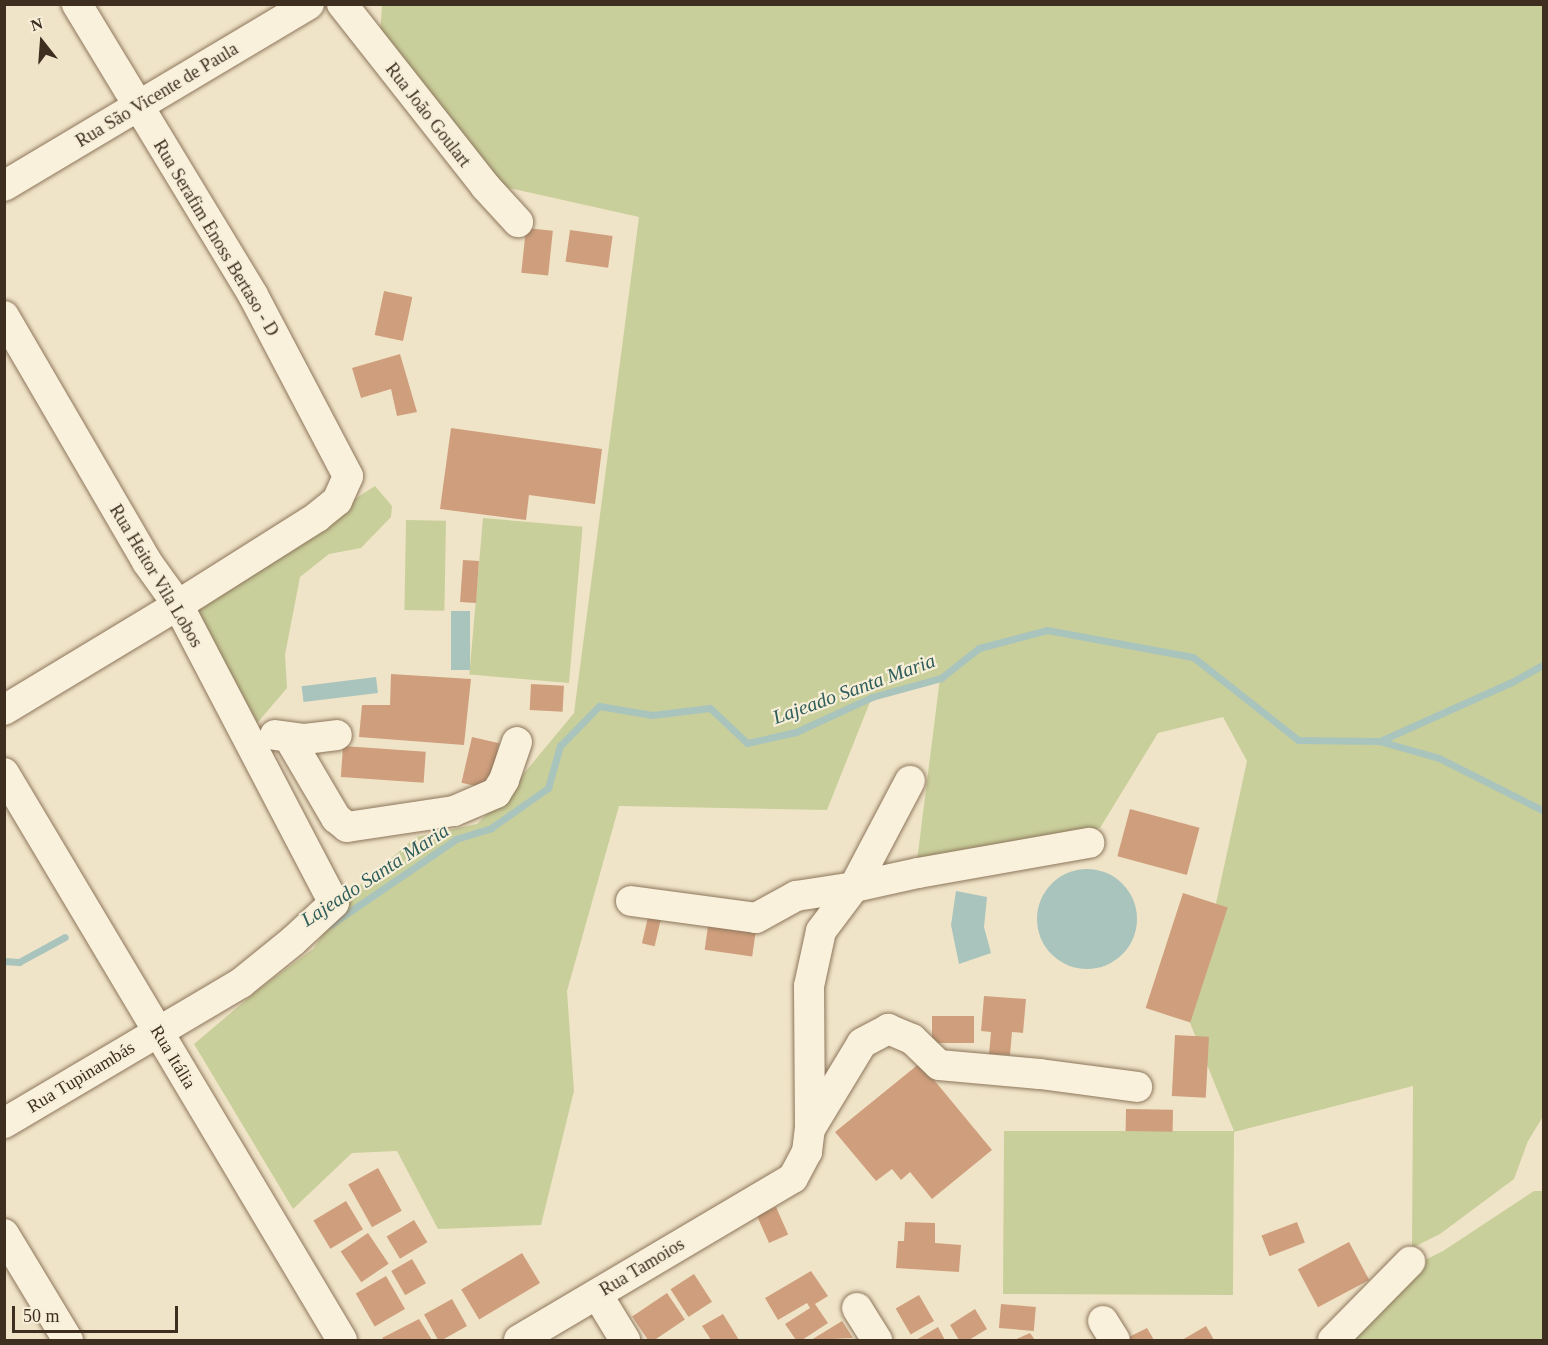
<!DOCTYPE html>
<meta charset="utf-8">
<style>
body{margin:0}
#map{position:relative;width:1548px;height:1345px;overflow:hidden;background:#f0e4c8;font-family:"Times New Roman",serif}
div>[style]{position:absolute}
.green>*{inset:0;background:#c9cf9b;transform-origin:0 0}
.water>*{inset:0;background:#a9c4bc;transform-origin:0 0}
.round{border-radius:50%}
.stream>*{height:7px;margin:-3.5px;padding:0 3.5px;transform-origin:3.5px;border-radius:3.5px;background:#a9c4bc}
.building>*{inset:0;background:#cf9f7d;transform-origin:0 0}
.roads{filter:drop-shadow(0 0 2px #8d765c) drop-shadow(0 0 2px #8d765c)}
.minor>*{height:30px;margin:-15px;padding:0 15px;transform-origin:15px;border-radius:15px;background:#faf1dc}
span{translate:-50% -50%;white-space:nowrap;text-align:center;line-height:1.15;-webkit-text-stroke:4.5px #f7eed8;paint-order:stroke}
.street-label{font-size:18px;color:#3d2e20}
.water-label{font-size:20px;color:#2f5d5a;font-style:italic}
.frame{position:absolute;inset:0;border:6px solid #3d2e20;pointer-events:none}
.north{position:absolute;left:12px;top:12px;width:60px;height:60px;-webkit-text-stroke:4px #f7eed8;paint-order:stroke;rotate:343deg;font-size:16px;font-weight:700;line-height:24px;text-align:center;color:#3d2e20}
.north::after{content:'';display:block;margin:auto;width:21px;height:27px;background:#3d2e20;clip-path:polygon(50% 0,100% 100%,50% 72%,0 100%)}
.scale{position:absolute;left:12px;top:1306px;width:166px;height:27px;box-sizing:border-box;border:3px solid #3d2e20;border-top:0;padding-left:8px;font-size:18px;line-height:21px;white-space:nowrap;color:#3d2e20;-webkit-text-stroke:4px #f7eed8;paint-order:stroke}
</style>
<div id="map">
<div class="green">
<i style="clip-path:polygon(1271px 4px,1543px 5px,1544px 1115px,1528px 1141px,1514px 1179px,1440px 1234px,1412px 1248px,1413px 1086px,1234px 1132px,1233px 1295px,1003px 1294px,1004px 1131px,1234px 1131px,1190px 1023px,1247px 761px,1223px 717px,1158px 733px,1100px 828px,917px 861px,940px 678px,872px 697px,827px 810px,619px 806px,567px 991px,574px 1091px,541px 1225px,438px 1229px,397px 1151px,352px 1153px,293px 1209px,194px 1044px,259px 989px,313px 949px,353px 891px,416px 837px,477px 824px,506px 795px,574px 713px,639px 217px,505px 187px,380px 35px,382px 5px)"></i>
<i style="clip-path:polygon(375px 486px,392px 506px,391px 517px,361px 548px,329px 554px,300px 577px,285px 655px,287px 688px,252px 729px,187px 606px)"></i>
<i style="left:483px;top:518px;width:100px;height:157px;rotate:5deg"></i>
<i style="left:406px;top:520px;width:40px;height:90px;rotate:1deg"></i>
<i style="clip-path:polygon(1534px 1191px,1543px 1191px,1543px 1340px,1346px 1340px,1419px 1263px,1443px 1251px)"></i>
</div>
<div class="water">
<i style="left:451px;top:611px;width:19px;height:59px"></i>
<i style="left:376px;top:677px;width:16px;height:75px;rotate:83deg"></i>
<i class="round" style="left:1037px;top:869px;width:100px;height:100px"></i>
<i style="clip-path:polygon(956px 891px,987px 897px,984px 927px,991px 953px,959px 964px,951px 925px)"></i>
</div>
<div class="stream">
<i style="left:1380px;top:741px;width:145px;rotate:-24.1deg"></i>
<i style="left:1512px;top:682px;width:37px;rotate:-29deg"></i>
<i style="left:330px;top:925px;width:153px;rotate:-34.3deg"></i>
<i style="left:456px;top:839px;width:37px;rotate:-17deg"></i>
<i style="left:491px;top:828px;width:70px;rotate:-35.1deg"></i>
<i style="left:548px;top:788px;width:44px;rotate:-74.1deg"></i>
<i style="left:560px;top:746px;width:56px;rotate:-45.7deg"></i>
<i style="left:599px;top:706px;width:54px;rotate:9.6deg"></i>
<i style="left:652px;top:715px;width:58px;rotate:-6.9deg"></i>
<i style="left:710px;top:708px;width:51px;rotate:43.4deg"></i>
<i style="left:747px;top:743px;width:50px;rotate:-12.7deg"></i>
<i style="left:796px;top:732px;width:84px;rotate:-24.7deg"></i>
<i style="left:872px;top:697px;width:72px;rotate:-15.4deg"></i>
<i style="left:941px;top:678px;width:48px;rotate:-38.3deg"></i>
<i style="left:979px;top:648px;width:70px;rotate:-14.8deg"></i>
<i style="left:1047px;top:630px;width:148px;rotate:10.5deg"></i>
<i style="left:1193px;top:657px;width:134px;rotate:38.3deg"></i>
<i style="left:1298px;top:740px;width:81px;rotate:0.7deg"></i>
<i style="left:1379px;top:741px;width:62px;rotate:15.8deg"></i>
<i style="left:1439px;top:758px;width:118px;rotate:26.8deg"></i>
<i style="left:4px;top:961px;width:15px;rotate:4deg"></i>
<i style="left:19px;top:962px;width:52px;rotate:-28.5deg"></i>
</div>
<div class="building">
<i style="left:526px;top:228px;width:27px;height:45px;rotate:6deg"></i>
<i style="left:570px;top:230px;width:43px;height:32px;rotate:8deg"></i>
<i style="left:384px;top:291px;width:29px;height:45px;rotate:12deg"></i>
<i style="clip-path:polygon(400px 354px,417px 412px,397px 416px,391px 389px,361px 398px,352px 368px)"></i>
<i style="clip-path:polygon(451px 428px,602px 449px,595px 504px,529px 495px,526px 520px,440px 509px)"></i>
<i style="left:463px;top:560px;width:16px;height:42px;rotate:4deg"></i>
<i style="clip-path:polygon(391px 674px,471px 679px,464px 745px,359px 737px,362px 705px,390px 705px)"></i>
<i style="left:531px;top:684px;width:33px;height:26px;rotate:3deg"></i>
<i style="left:472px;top:737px;width:28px;height:47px;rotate:13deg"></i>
<i style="left:343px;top:746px;width:83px;height:31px;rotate:4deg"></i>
<i style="left:1130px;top:809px;width:72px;height:49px;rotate:15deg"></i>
<i style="left:1183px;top:893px;width:47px;height:121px;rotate:18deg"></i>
<i style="left:648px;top:917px;width:13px;height:27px;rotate:13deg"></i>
<i style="left:709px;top:919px;width:48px;height:31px;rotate:8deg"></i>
<i style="clip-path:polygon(984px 996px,1026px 999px,1023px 1033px,1012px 1032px,1010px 1055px,989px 1054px,991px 1032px,981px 1031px)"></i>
<i style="left:932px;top:1016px;width:42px;height:27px"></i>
<i style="left:1175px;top:1035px;width:34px;height:61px;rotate:3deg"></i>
<i style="clip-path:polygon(920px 1063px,992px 1150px,932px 1199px,910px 1172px,901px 1180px,892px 1169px,876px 1181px,835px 1132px)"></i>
<i style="left:1126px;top:1109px;width:47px;height:22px;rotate:1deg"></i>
<i style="left:378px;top:1168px;width:49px;height:34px;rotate:61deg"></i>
<i style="left:346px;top:1201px;width:33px;height:38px;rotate:59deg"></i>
<i style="left:776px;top:1207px;width:30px;height:21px;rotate:66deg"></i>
<i style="left:414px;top:1220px;width:26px;height:32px;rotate:59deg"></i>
<i style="clip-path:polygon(905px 1222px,935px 1223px,935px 1243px,961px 1245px,959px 1272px,896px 1268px,898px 1241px,904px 1241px)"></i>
<i style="left:1297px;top:1222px;width:22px;height:38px;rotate:69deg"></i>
<i style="left:368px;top:1233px;width:37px;height:33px;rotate:56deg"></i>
<i style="left:1349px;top:1242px;width:43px;height:58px;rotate:62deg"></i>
<i style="left:522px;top:1253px;width:35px;height:71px;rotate:59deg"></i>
<i style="left:412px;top:1259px;width:28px;height:24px;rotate:60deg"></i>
<i style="clip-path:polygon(811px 1271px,828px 1296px,815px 1304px,828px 1323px,802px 1340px,796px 1340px,785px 1324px,810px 1308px,807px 1303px,778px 1320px,765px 1298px)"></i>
<i style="left:694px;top:1274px;width:33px;height:28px;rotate:57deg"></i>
<i style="left:386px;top:1276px;width:38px;height:35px;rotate:60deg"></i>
<i style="left:667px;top:1293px;width:32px;height:42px;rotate:56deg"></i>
<i style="left:919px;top:1295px;width:30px;height:27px;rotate:60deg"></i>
<i style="left:452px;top:1299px;width:31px;height:32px;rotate:61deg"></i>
<i style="left:1001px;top:1304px;width:35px;height:24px;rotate:5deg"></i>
<i style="clip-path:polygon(975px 1309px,987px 1329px,969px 1340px,959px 1340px,950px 1325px)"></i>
<i style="clip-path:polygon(723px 1314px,739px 1340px,711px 1340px,702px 1326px)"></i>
<i style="clip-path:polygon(419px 1319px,432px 1340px,384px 1340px,382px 1338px)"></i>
<i style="clip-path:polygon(842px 1321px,853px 1338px,811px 1340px,816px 1337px)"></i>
<i style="clip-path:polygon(1206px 1326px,1214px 1340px,1182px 1340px)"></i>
<i style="clip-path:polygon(938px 1327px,945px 1340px,916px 1340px)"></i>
<i style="clip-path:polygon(1147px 1328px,1154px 1340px,1123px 1340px)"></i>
<i style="clip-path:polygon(1030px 1333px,1035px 1340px,1014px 1340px)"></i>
</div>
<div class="roads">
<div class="minor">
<i style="left:342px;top:4px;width:231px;rotate:51.8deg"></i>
<i style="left:485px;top:186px;width:49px;rotate:47.5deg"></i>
<i style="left:4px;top:186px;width:355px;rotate:-30.8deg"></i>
<i style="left:4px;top:316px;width:285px;rotate:59.8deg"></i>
<i style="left:147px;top:562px;width:53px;rotate:54.2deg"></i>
<i style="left:178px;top:605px;width:336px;rotate:62.4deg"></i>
<i style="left:334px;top:903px;width:56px;rotate:137.2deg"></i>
<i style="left:293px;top:941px;width:67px;rotate:141.1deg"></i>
<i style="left:241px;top:983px;width:275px;rotate:149.4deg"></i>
<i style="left:4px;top:710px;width:203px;rotate:-31.1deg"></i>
<i style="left:178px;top:605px;width:165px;rotate:-32.3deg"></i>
<i style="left:317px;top:517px;width:26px;rotate:-39deg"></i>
<i style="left:337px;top:501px;width:27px;rotate:-66deg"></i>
<i style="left:348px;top:476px;width:204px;rotate:-117.7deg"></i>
<i style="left:253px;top:295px;width:340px;rotate:-121.2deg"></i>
<i style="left:275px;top:735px;width:30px;rotate:8deg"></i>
<i style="left:305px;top:739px;width:32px;rotate:-7deg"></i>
<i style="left:289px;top:738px;width:93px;rotate:59.6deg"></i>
<i style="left:336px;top:818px;width:14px;rotate:39deg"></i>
<i style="left:347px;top:827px;width:108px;rotate:-8.5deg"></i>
<i style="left:454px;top:811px;width:46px;rotate:-23.2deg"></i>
<i style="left:496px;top:793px;width:15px;rotate:-58deg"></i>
<i style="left:504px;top:780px;width:40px;rotate:-71.1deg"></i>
<i style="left:4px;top:773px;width:660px;rotate:59.2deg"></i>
<i style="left:631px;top:901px;width:126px;rotate:7.7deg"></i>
<i style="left:756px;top:918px;width:46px;rotate:-28.8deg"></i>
<i style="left:796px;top:896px;width:59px;rotate:-8.8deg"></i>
<i style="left:854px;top:887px;width:120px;rotate:-62.2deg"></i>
<i style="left:810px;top:1129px;width:100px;rotate:-58.8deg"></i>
<i style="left:862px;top:1043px;width:30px;rotate:-28deg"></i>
<i style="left:888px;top:1029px;width:26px;rotate:23deg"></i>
<i style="left:912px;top:1039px;width:37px;rotate:44deg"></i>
<i style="left:939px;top:1065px;width:101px;rotate:5.1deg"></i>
<i style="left:1040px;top:1074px;width:98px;rotate:7.6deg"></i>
<i style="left:4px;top:1234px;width:124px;rotate:58.9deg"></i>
<i style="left:597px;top:1294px;width:54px;rotate:58.7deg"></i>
<i style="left:857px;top:1308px;width:38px;rotate:58deg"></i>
<i style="left:1103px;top:1321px;width:22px;rotate:58deg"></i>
<i style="left:519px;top:1340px;width:318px;rotate:-30.6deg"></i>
<i style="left:793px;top:1178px;width:30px;rotate:-62deg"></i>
<i style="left:807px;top:1152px;width:23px;rotate:-83deg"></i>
<i style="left:810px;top:1129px;width:143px;rotate:-90.4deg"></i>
<i style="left:809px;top:986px;width:56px;rotate:-77.7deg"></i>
<i style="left:821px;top:931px;width:55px;rotate:-53.1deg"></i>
<i style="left:854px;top:887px;width:66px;rotate:-12.3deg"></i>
<i style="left:918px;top:873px;width:174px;rotate:-10deg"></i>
<i style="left:1333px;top:1340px;width:110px;rotate:-45.4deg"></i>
</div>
</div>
<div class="street-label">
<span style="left:157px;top:95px;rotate:-31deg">Rua São Vicente de Paula</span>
<span style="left:428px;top:115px;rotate:52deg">Rua João Goulart</span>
<span style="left:216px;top:238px;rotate:59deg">Rua Serafim Enoss Bertaso - D</span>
<span style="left:156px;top:576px;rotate:59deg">Rua Heitor Vila Lobos</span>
<span style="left:173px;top:1057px;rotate:59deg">Rua Itália</span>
<span style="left:81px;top:1077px;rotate:-31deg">Rua Tupinambás</span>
<span style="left:642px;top:1267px;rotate:-31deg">Rua Tamoios</span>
</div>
<div class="water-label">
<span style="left:854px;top:689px;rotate:-20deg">Lajeado Santa Maria</span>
<span style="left:375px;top:875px;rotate:-33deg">Lajeado Santa Maria</span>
</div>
<div class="frame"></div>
<div class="north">N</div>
<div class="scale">50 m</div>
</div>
